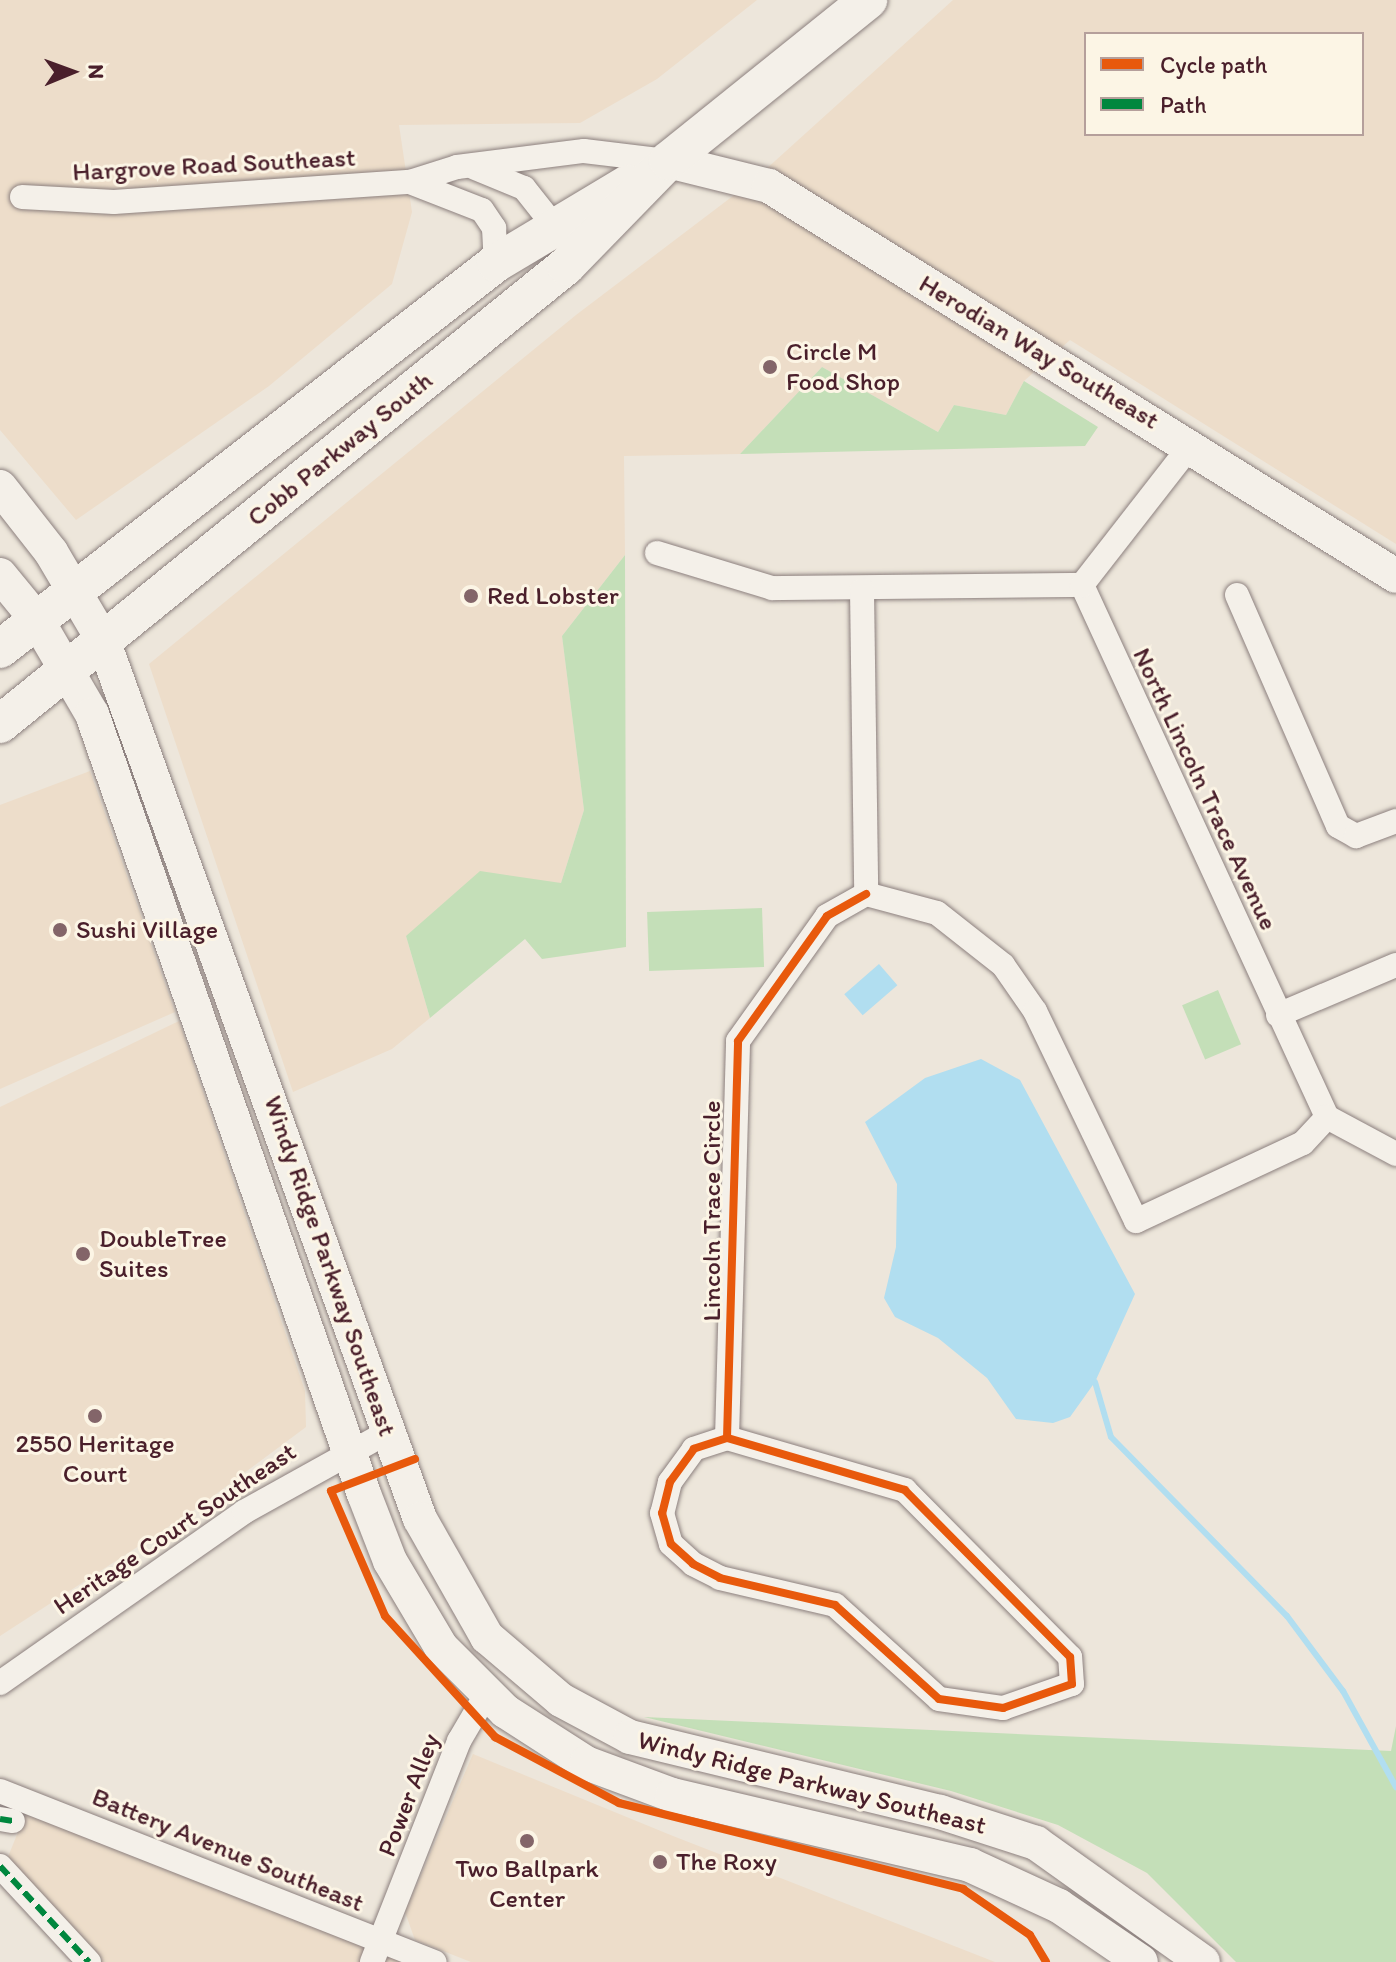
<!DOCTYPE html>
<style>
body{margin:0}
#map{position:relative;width:1396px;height:1962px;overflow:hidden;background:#ede6db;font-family:Itim,sans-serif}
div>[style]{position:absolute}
.built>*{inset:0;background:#edddca}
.green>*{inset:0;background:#c4dfb8;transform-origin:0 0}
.water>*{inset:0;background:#b1def0;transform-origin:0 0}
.stream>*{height:6px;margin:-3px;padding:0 3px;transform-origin:3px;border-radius:3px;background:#b1def0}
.roads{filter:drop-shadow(0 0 2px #8c807e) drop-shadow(0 0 2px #8c807e)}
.street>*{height:24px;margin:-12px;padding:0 12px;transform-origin:12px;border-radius:12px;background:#f4f0e9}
.secondary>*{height:34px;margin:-17px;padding:0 17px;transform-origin:17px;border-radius:17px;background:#f4f0e9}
.primary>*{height:38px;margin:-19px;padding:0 19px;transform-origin:19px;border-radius:19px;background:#f4f0e9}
.quiet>*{height:6px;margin-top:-3px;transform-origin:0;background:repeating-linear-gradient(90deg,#00873e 0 12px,transparent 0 18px)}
.cycleway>*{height:8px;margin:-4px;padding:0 4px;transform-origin:4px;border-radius:4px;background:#e8590c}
.dots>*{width:22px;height:22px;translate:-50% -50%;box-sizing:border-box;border:4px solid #fcf5e5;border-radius:50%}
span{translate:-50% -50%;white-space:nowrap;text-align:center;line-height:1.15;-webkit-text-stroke:6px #fcf5e5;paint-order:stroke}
.street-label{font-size:26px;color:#4a1f2b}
.poi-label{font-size:26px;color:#4a1f2b}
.left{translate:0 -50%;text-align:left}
.legend{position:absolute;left:1084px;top:32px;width:280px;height:104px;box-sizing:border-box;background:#fcf5e5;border:2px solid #b59f9b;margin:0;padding:10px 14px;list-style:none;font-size:24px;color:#4a1f2b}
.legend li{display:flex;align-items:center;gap:16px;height:40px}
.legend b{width:40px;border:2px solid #b59f9b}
.north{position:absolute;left:32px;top:32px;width:80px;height:80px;-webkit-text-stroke:6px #fcf5e5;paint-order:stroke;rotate:89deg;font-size:22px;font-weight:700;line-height:32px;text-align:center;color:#4a1f2b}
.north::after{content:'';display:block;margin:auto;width:28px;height:36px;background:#4a1f2b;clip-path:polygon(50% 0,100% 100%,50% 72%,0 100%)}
</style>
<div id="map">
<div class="built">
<i style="clip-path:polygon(0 0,757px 0,657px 79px,580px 123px,399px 125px,412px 212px,392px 284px,269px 386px,76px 520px,0 430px)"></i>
<i style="clip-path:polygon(evenodd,953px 0,1396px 0,1396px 544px,1070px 340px,1024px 381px,1006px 415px,954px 405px,938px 432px,822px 367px,740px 454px,624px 456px,625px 555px,562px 636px,584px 810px,561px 883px,406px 936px,430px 1018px,392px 1049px,293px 1092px,149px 664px,576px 315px,754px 180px,953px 0,1086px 34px,1362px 34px,1362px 134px,1086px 134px,1086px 34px)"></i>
<i style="clip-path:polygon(90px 771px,175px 1012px,0 1089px,0 805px)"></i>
<i style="clip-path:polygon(179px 1021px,305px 1391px,306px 1427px,196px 1509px,0 1636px,0 1107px)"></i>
<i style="clip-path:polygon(473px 1754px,673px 1836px,995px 1962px,471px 1962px,415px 1940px,405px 1912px)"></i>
<i style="clip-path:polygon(29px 1805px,426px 1962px,90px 1962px,3px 1869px)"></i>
</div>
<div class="green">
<i style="clip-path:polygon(822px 367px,938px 432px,954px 405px,1006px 415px,1024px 381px,1098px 427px,1085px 446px,740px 454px)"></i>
<i style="clip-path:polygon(625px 555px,626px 947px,542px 959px,525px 939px,430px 1018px,406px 936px,480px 871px,561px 883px,584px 810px,562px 636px)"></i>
<i style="left:762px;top:908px;width:59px;height:115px;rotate:88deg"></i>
<i style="left:1218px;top:990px;width:59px;height:39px;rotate:67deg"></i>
<i style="clip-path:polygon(644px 1717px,1391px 1751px,1396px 1726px,1396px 1962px,1236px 1962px,1147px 1873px,1058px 1825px,951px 1791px)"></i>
</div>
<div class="water">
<i style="left:879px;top:964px;width:28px;height:46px;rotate:49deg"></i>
<i style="clip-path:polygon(981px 1059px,1020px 1080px,1135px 1294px,1095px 1382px,1070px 1417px,1053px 1423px,1016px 1419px,987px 1378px,938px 1338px,895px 1317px,884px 1298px,896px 1247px,897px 1184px,865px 1122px,925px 1078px)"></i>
</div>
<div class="stream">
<i style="left:1095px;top:1382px;width:57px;rotate:73.8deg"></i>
<i style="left:1111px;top:1437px;width:251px;rotate:45.5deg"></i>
<i style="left:1287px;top:1616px;width:94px;rotate:53.3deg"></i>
<i style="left:1343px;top:1691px;width:110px;rotate:61.1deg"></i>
</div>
<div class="roads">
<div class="street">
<i style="left:475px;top:168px;width:53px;rotate:22.2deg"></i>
<i style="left:524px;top:188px;width:61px;rotate:51.6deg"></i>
<i style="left:410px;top:182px;width:77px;rotate:21.3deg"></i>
<i style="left:482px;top:210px;width:22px;rotate:56deg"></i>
<i style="left:494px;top:228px;width:35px;rotate:87deg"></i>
<i style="left:22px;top:197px;width:92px;rotate:3.1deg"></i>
<i style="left:114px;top:202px;width:297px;rotate:-3.9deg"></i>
<i style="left:410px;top:182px;width:49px;rotate:-17.7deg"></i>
<i style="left:457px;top:167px;width:128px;rotate:-7.2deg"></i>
<i style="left:584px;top:151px;width:85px;rotate:6.8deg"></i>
<i style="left:657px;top:553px;width:120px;rotate:16.9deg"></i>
<i style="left:772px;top:588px;width:310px;rotate:-0.6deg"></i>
<i style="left:1082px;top:585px;width:586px;rotate:65.27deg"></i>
<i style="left:1327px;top:1117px;width:78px;rotate:28.2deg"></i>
<i style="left:1082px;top:585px;width:177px;rotate:-52.1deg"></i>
<i style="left:862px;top:590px;width:304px;rotate:89.2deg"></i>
<i style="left:1237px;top:595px;width:252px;rotate:66.4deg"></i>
<i style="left:1338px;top:826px;width:21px;rotate:29deg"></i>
<i style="left:1356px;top:836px;width:43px;rotate:-20.6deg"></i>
<i style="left:866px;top:894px;width:73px;rotate:15deg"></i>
<i style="left:937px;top:913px;width:84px;rotate:38.2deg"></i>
<i style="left:1003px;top:965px;width:56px;rotate:55.2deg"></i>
<i style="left:1035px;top:1011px;width:233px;rotate:64.3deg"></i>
<i style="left:1136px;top:1221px;width:184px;rotate:-25deg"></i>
<i style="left:1303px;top:1143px;width:35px;rotate:-47deg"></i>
<i style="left:1278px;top:1015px;width:128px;rotate:-23deg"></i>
<i style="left:727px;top:1438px;width:35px;rotate:162deg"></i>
<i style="left:694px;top:1449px;width:41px;rotate:126deg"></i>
<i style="left:670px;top:1482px;width:32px;rotate:104deg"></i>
<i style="left:662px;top:1513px;width:32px;rotate:74deg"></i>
<i style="left:671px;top:1544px;width:30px;rotate:42deg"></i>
<i style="left:693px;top:1564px;width:30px;rotate:27deg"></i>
<i style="left:720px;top:1578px;width:118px;rotate:13.2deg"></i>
<i style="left:835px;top:1605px;width:140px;rotate:42.1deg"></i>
<i style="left:939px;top:1699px;width:65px;rotate:8deg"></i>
<i style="left:1003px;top:1708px;width:73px;rotate:-19.2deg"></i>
<i style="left:1072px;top:1684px;width:27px;rotate:-94deg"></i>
<i style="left:1070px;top:1657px;width:235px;rotate:-134.7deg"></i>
<i style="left:905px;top:1490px;width:185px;rotate:-163.7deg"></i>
<i style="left:727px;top:1438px;width:397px;rotate:-88.4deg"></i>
<i style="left:738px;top:1041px;width:153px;rotate:-54.5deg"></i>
<i style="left:827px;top:916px;width:45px;rotate:-29.4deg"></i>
<i style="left:0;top:1683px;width:298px;rotate:-35deg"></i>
<i style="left:244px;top:1512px;width:165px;rotate:-29.1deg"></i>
<i style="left:0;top:1791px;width:467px;rotate:21.5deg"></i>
<i style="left:0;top:1819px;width:13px;rotate:9deg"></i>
<i style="left:0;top:1866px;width:131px;rotate:47.2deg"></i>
<i style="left:372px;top:1962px;width:238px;rotate:-68.5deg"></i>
<i style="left:459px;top:1741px;width:53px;rotate:-59.6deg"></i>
</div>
<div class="secondary">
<i style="left:668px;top:161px;width:104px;rotate:13.9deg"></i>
<i style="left:769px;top:186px;width:738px;rotate:31.88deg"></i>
<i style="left:0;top:487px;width:83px;rotate:51.9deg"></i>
<i style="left:51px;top:552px;width:102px;rotate:59.4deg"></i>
<i style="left:103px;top:640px;width:934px;rotate:70.17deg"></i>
<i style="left:420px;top:1519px;width:136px;rotate:60.4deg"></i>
<i style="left:487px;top:1637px;width:97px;rotate:40.4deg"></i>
<i style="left:561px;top:1700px;width:78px;rotate:28.2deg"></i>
<i style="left:630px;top:1737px;width:319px;rotate:13.6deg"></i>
<i style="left:940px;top:1812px;width:101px;rotate:17.9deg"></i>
<i style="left:1036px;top:1843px;width:205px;rotate:35.5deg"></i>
<i style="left:0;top:575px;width:58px;rotate:50.6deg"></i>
<i style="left:37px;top:620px;width:109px;rotate:59.7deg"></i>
<i style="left:92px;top:714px;width:826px;rotate:70.78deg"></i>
<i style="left:364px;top:1494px;width:72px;rotate:68.8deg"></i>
<i style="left:390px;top:1561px;width:100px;rotate:59.3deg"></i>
<i style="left:441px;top:1647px;width:91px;rotate:45deg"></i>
<i style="left:505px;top:1711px;width:96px;rotate:32.7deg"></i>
<i style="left:586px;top:1763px;width:92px;rotate:20.4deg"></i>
<i style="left:672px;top:1795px;width:306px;rotate:13.2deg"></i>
<i style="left:970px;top:1865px;width:98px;rotate:24.7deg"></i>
<i style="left:1059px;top:1906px;width:99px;rotate:34.3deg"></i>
</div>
<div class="primary">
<i style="left:0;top:649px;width:628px;rotate:-37.89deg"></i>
<i style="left:496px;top:263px;width:154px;rotate:-30.9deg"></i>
<i style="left:0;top:724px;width:728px;rotate:-38.98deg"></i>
<i style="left:566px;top:266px;width:146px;rotate:-45.8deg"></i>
<i style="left:668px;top:161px;width:257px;rotate:-38.8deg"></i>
</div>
</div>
<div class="quiet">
<i style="left:0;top:1819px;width:13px;rotate:9deg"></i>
<i style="left:0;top:1866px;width:131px;rotate:47.2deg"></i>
</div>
<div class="cycleway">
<i style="left:727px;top:1438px;width:35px;rotate:162deg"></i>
<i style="left:694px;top:1449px;width:41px;rotate:126deg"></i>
<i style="left:670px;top:1482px;width:32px;rotate:104deg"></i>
<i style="left:662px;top:1513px;width:32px;rotate:74deg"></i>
<i style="left:671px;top:1544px;width:30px;rotate:42deg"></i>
<i style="left:693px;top:1564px;width:30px;rotate:27deg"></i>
<i style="left:720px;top:1578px;width:118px;rotate:13.2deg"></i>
<i style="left:835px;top:1605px;width:140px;rotate:42.1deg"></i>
<i style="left:939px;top:1699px;width:65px;rotate:8deg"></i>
<i style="left:1003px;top:1708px;width:73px;rotate:-19.2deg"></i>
<i style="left:1072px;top:1684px;width:27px;rotate:-94deg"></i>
<i style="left:1070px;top:1657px;width:235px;rotate:-134.7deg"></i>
<i style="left:905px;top:1490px;width:185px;rotate:-163.7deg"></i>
<i style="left:727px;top:1438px;width:397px;rotate:-88.4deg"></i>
<i style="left:738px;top:1041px;width:153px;rotate:-54.5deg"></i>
<i style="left:827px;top:916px;width:45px;rotate:-29.4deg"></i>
<i style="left:415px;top:1459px;width:90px;rotate:159.1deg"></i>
<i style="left:331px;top:1491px;width:136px;rotate:66.6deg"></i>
<i style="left:385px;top:1616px;width:164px;rotate:47.7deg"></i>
<i style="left:495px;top:1737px;width:140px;rotate:28deg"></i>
<i style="left:619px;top:1803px;width:355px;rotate:14deg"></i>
<i style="left:963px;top:1889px;width:81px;rotate:34.5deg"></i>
<i style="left:1030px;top:1935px;width:31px;rotate:59deg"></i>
</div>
<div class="dots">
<i style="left:770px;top:367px;background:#836569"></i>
<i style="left:471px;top:596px;background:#836569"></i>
<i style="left:60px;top:930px;background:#836569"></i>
<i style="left:83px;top:1254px;background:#836569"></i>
<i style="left:95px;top:1416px;background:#836569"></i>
<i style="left:527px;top:1841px;background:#836569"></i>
<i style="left:660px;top:1862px;background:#836569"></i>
</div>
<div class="street-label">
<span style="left:214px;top:165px;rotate:-3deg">Hargrove Road Southeast</span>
<span style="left:1039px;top:352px;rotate:31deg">Herodian Way Southeast</span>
<span style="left:340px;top:449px;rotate:-39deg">Cobb Parkway South</span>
<span style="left:1205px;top:789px;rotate:65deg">North Lincoln Trace Avenue</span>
<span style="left:712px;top:1211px;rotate:-90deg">Lincoln Trace Circle</span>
<span style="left:330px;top:1266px;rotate:71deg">Windy Ridge Parkway Southeast</span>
<span style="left:175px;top:1529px;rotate:-34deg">Heritage Court Southeast</span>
<span style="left:812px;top:1783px;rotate:14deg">Windy Ridge Parkway Southeast</span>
<span style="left:409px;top:1795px;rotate:-69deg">Power Alley</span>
<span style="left:228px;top:1850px;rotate:22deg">Battery Avenue Southeast</span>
</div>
<div class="poi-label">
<span class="left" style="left:786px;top:367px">Circle M<br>Food Shop</span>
<span class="left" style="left:487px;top:596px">Red Lobster</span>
<span class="left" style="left:76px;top:930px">Sushi Village</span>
<span class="left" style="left:99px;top:1254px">DoubleTree<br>Suites</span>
<span style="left:95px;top:1459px">2550 Heritage<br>Court</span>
<span class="left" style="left:676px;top:1862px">The Roxy</span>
<span style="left:527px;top:1884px">Two Ballpark<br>Center</span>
</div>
<ul class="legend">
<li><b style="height:10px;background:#e8590c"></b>Cycle path</li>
<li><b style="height:10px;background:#00873e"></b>Path</li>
</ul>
<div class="north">N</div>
</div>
